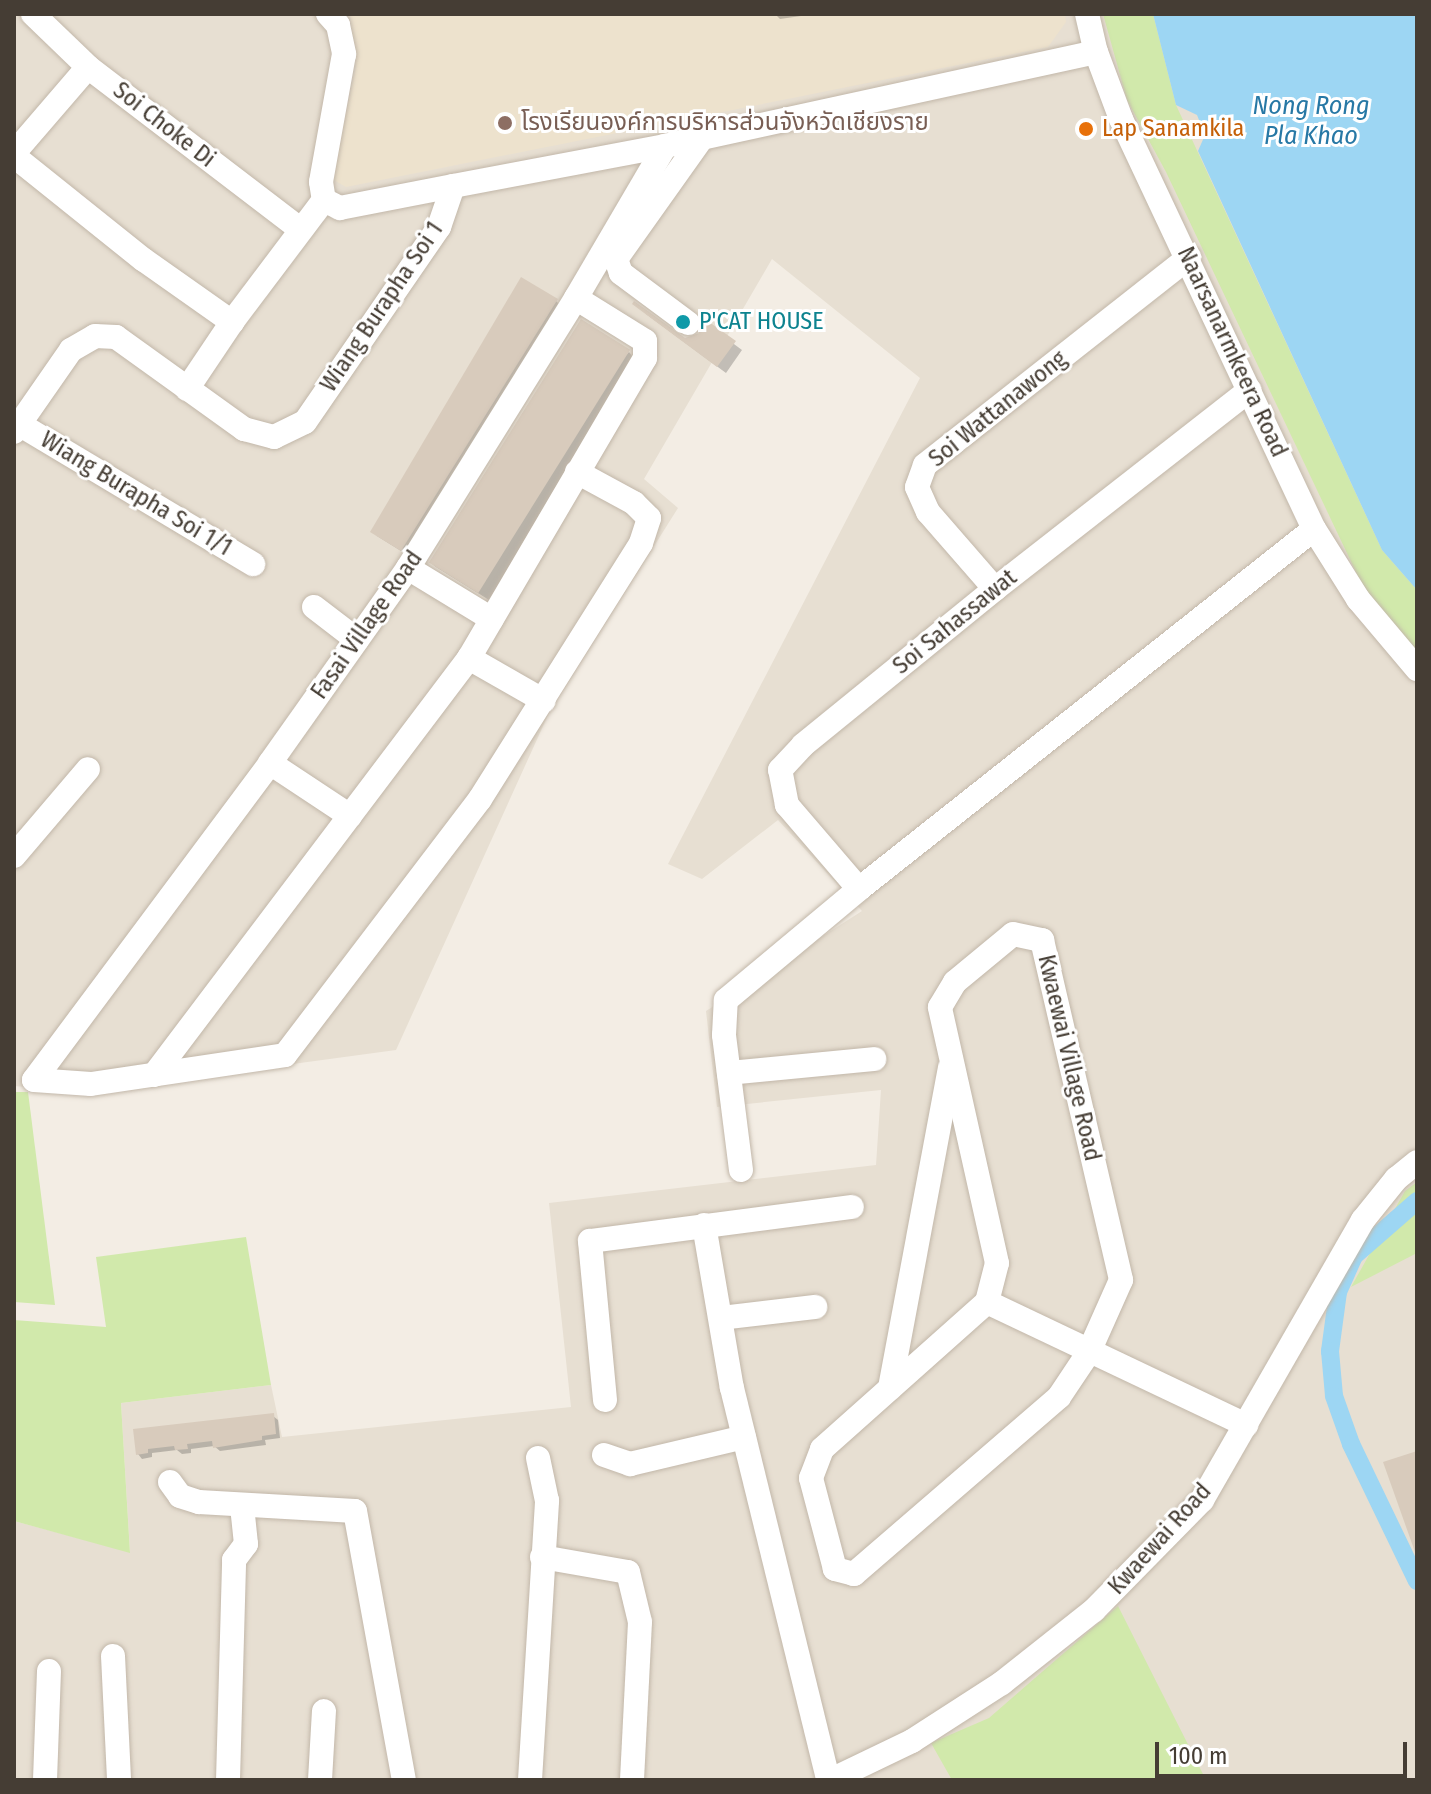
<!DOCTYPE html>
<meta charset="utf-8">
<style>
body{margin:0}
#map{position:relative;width:1431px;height:1794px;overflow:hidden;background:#f3ede4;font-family:"Fira Sans Condensed","Noto Sans Thai",sans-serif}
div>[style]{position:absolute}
.residential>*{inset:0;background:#e7dfd2}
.education>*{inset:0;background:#ede2cd}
.green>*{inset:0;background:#d1e9ab}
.water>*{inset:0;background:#9dd6f3}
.shadow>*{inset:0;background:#0003}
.canal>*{height:18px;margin:-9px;padding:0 9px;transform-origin:9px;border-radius:9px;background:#9dd6f3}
.building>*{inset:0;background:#d8cbbc;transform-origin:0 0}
.roads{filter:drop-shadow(0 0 2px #c2b7a9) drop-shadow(0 0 2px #c2b7a9)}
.minor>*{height:24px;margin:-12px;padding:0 12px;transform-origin:12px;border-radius:12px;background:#fff}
.dots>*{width:22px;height:22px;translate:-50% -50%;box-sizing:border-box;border:4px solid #fff;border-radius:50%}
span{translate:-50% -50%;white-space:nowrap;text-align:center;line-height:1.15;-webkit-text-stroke:6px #fff;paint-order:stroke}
.education-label{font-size:24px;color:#785e54}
.left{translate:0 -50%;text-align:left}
.street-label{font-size:24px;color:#453d34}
.food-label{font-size:24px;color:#c56008}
.culture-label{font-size:24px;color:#0d838f}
.water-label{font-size:26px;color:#2778a5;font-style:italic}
.frame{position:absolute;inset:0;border:16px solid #453d34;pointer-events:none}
.scale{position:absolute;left:1155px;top:1742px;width:252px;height:36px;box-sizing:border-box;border:4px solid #453d34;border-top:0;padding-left:10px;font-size:24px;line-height:28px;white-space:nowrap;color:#453d34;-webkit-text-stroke:6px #fff;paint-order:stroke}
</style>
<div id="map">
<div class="residential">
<i style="clip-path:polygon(14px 14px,1417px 14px,1417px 1780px,14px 1780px,14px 1521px,130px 1552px,121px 1403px,271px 1385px,282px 1437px,571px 1407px,549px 1203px,876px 1165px,881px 1090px,717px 1107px,706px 1011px,862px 911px,778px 820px,702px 879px,668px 864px,920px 378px,772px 259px,644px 479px,678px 508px,549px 713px,396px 1050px,88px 1092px,14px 1086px)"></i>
</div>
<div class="education">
<i style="clip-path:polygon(350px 14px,1065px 14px,1066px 22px,1048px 47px,346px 187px,332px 179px,356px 67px)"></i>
</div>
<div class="green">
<i style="clip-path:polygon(1103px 14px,1153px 14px,1176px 105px,1382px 550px,1417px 590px,1417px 653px,1364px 589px,1166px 172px,1127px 100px)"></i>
<i style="clip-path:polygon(14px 1092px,28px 1092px,55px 1305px,14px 1302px)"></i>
<i style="clip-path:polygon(1417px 1182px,1417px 1253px,1351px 1287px,1405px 1191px)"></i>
<i style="clip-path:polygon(246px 1237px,271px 1385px,121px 1403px,130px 1553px,14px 1521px,14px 1320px,106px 1327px,96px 1257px)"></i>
<i style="clip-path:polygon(1118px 1606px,1206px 1780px,952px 1780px,931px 1743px,989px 1718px)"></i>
</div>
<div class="water">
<i style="clip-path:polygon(1153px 14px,1417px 14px,1417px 590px,1382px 550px,1198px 151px,1205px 135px,1197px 115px,1176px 105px)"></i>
</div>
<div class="shadow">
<i style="clip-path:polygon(775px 14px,815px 14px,780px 19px)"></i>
<i style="clip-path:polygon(555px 300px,559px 304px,406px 554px,377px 536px)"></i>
<i style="clip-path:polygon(642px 311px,685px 340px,701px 334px,703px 321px,742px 350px,726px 373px)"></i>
<i style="clip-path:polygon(629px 352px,633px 357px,489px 600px,436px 567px,431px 563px)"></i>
<i style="clip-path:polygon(273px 1416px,278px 1420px,280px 1438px,265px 1440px,266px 1445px,220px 1451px,214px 1446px,191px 1449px,191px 1453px,182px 1454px,177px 1450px,152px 1453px,152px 1457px,142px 1459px,138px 1454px,135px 1431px)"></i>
</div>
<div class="canal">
<i style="left:1417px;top:1201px;width:84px;rotate:138.9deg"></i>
<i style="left:1354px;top:1256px;width:39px;rotate:114deg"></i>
<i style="left:1338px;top:1292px;width:60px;rotate:97.7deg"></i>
<i style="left:1330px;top:1351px;width:45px;rotate:84.9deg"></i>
<i style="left:1334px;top:1396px;width:51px;rotate:70.5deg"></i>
<i style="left:1351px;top:1444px;width:152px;rotate:64.3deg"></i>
</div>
<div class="building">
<i style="clip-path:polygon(521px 277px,558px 299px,401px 551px,370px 532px)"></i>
<i style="clip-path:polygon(634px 301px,685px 338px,699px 333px,702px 317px,736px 341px,717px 367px,632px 304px)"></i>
<i style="left:581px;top:319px;width:58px;height:287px;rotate:32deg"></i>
<i style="clip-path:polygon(274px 1413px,276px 1434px,262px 1436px,262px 1440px,213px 1448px,212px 1441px,187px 1444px,188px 1449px,175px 1450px,174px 1446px,148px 1449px,148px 1453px,136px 1455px,133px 1429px)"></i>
<i style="clip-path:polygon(1417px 1451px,1417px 1551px,1415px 1552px,1383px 1462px)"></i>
</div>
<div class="roads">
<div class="minor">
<i style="left:33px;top:14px;width:76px;rotate:43.9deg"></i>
<i style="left:88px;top:67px;width:268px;rotate:37.4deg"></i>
<i style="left:328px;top:14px;width:15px;rotate:48deg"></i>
<i style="left:338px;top:25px;width:30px;rotate:78deg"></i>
<i style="left:344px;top:54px;width:130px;rotate:100.2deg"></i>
<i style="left:321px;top:182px;width:18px;rotate:81deg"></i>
<i style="left:324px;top:200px;width:18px;rotate:27deg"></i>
<i style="left:340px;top:208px;width:115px;rotate:-11deg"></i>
<i style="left:1087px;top:14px;width:39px;rotate:77deg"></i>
<i style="left:1096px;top:52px;width:72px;rotate:69.5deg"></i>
<i style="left:1121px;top:119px;width:453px;rotate:64.8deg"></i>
<i style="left:1314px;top:529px;width:83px;rotate:57.8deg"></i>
<i style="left:1358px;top:599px;width:92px;rotate:49.9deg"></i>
<i style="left:14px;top:153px;width:113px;rotate:-49.3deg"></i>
<i style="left:14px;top:156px;width:166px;rotate:38.7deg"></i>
<i style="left:144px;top:260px;width:108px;rotate:35.2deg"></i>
<i style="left:688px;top:323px;width:84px;rotate:-143.3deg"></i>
<i style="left:621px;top:273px;width:15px;rotate:-110deg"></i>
<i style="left:616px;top:259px;width:148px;rotate:-54.6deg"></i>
<i style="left:187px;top:389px;width:81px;rotate:-56.1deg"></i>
<i style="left:232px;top:322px;width:153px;rotate:-53deg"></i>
<i style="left:19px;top:424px;width:273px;rotate:30.9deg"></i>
<i style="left:14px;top:432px;width:100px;rotate:-55.2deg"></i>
<i style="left:71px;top:350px;width:28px;rotate:-30deg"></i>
<i style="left:95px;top:336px;width:21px;rotate:3deg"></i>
<i style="left:116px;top:337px;width:158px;rotate:35.7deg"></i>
<i style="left:244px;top:429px;width:31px;rotate:15deg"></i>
<i style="left:274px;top:437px;width:34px;rotate:-26deg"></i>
<i style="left:305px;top:422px;width:237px;rotate:-55.5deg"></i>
<i style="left:439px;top:227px;width:43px;rotate:-71.1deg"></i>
<i style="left:453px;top:186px;width:216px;rotate:-10.7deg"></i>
<i style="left:665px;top:146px;width:441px;rotate:-12.3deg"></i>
<i style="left:408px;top:568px;width:98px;rotate:31.3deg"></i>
<i style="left:995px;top:589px;width:102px;rotate:-131deg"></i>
<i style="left:928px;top:512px;width:27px;rotate:-114deg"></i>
<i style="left:917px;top:487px;width:23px;rotate:-70deg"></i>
<i style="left:925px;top:465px;width:336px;rotate:-38.2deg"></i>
<i style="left:314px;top:607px;width:54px;rotate:37.5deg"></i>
<i style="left:469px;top:658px;width:86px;rotate:29.8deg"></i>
<i style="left:270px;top:763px;width:96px;rotate:33.5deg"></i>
<i style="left:14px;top:856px;width:114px;rotate:-49.6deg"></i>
<i style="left:859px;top:889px;width:111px;rotate:-130.6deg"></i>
<i style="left:787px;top:805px;width:36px;rotate:-101deg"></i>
<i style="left:780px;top:770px;width:34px;rotate:-47deg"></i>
<i style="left:803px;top:745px;width:247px;rotate:-39.1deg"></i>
<i style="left:995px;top:589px;width:323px;rotate:-38deg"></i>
<i style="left:1013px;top:934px;width:30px;rotate:12deg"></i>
<i style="left:1042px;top:940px;width:349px;rotate:76.9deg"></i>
<i style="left:1121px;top:1280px;width:79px;rotate:114deg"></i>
<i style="left:1089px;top:1352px;width:54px;rotate:123.7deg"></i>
<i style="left:1059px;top:1397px;width:271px;rotate:139.2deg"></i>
<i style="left:854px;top:1574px;width:20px;rotate:-165deg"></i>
<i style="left:835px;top:1569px;width:94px;rotate:-104.8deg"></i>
<i style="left:811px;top:1478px;width:31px;rotate:-69deg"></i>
<i style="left:822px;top:1449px;width:221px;rotate:-41.7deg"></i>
<i style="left:987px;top:1302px;width:40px;rotate:-75.6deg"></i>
<i style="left:997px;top:1263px;width:262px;rotate:-102.6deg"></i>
<i style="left:940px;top:1007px;width:29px;rotate:-59deg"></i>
<i style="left:955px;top:982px;width:75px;rotate:-39.6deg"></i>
<i style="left:729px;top:1073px;width:146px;rotate:-5.5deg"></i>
<i style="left:154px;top:1075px;width:523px;rotate:-52.93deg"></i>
<i style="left:469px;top:658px;width:348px;rotate:-59.6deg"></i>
<i style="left:645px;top:358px;width:17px;rotate:-90deg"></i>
<i style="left:645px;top:341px;width:81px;rotate:-148.1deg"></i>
<i style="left:34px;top:1080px;width:395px;rotate:-53.3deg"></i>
<i style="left:270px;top:763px;width:239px;rotate:-54.7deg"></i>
<i style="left:408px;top:568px;width:318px;rotate:-58.1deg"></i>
<i style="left:576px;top:298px;width:176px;rotate:-59.6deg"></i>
<i style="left:34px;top:1080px;width:57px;rotate:4deg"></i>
<i style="left:91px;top:1084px;width:196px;rotate:-8.5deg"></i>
<i style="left:285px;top:1055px;width:322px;rotate:-52.7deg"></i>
<i style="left:480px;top:799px;width:302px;rotate:-57.8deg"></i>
<i style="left:641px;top:543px;width:26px;rotate:-72deg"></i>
<i style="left:649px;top:518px;width:21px;rotate:-135deg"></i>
<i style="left:634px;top:503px;width:65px;rotate:-151.5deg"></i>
<i style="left:741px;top:1170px;width:136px;rotate:-97.2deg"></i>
<i style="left:724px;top:1035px;width:35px;rotate:-87deg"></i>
<i style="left:726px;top:1000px;width:173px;rotate:-39.8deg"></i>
<i style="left:859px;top:889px;width:580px;rotate:-38.35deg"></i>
<i style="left:704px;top:1225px;width:165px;rotate:80.3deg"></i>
<i style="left:732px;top:1388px;width:404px;rotate:76.2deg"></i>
<i style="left:987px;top:1302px;width:287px;rotate:25.4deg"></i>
<i style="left:721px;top:1318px;width:95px;rotate:-6.7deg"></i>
<i style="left:890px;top:1388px;width:326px;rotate:-79.4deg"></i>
<i style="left:605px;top:1400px;width:160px;rotate:-95.4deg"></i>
<i style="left:590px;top:1241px;width:264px;rotate:-7.4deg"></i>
<i style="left:604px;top:1455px;width:28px;rotate:19deg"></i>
<i style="left:630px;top:1464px;width:117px;rotate:-13.3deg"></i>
<i style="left:170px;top:1482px;width:17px;rotate:54deg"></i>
<i style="left:180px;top:1496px;width:20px;rotate:18deg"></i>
<i style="left:199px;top:1502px;width:156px;rotate:3.3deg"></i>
<i style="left:355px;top:1511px;width:273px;rotate:79.7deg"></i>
<i style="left:542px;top:1557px;width:87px;rotate:9.9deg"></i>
<i style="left:628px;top:1572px;width:51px;rotate:76.5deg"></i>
<i style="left:640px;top:1622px;width:158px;rotate:92.9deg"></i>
<i style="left:113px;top:1656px;width:124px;rotate:87.2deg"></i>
<i style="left:45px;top:1780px;width:109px;rotate:-87.9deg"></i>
<i style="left:228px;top:1780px;width:220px;rotate:-88.4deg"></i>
<i style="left:234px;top:1560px;width:20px;rotate:-53deg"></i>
<i style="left:246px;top:1544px;width:39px;rotate:-96deg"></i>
<i style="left:320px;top:1780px;width:69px;rotate:-86.7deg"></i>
<i style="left:530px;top:1780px;width:280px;rotate:-86.5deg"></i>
<i style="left:547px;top:1501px;width:44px;rotate:-101.8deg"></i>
<i style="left:831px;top:1780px;width:90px;rotate:-25.7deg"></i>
<i style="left:912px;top:1741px;width:107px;rotate:-32.8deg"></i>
<i style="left:1002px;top:1683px;width:117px;rotate:-38.4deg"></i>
<i style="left:1094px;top:1610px;width:154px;rotate:-45.5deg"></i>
<i style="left:1202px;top:1500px;width:323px;rotate:-60.1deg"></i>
<i style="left:1363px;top:1220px;width:53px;rotate:-51.2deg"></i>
<i style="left:1396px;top:1179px;width:27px;rotate:-39deg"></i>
</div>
</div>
<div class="dots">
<i style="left:505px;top:123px;background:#8d6e63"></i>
<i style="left:1086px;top:129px;background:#e8710a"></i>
<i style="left:683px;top:322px;background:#0f9aa8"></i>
</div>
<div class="education-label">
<span class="left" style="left:521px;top:123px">โรงเรียนองค์การบริหารส่วนจังหวัดเชียงราย</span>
</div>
<div class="street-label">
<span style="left:164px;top:125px;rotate:38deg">Soi Choke Di</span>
<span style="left:382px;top:307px;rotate:-56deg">Wiang Burapha Soi 1</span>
<span style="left:1232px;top:352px;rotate:65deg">Naarsanarmkeera Road</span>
<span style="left:998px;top:409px;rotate:-39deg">Soi Wattanawong</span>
<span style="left:136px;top:494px;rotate:31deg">Wiang Burapha Soi 1/1</span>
<span style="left:955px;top:622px;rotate:-39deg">Soi Sahassawat</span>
<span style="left:367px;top:625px;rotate:-55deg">Fasai Village Road</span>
<span style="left:1069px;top:1058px;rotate:77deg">Kwaewai Village Road</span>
<span style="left:1160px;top:1539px;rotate:-48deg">Kwaewai Road</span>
</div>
<div class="food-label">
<span class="left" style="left:1102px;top:129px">Lap Sanamkila</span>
</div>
<div class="culture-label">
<span class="left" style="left:699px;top:322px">P'CAT HOUSE</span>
</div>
<div class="water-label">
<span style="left:1311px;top:121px">Nong Rong<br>Pla Khao</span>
</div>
<div class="frame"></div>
<div class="scale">100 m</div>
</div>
